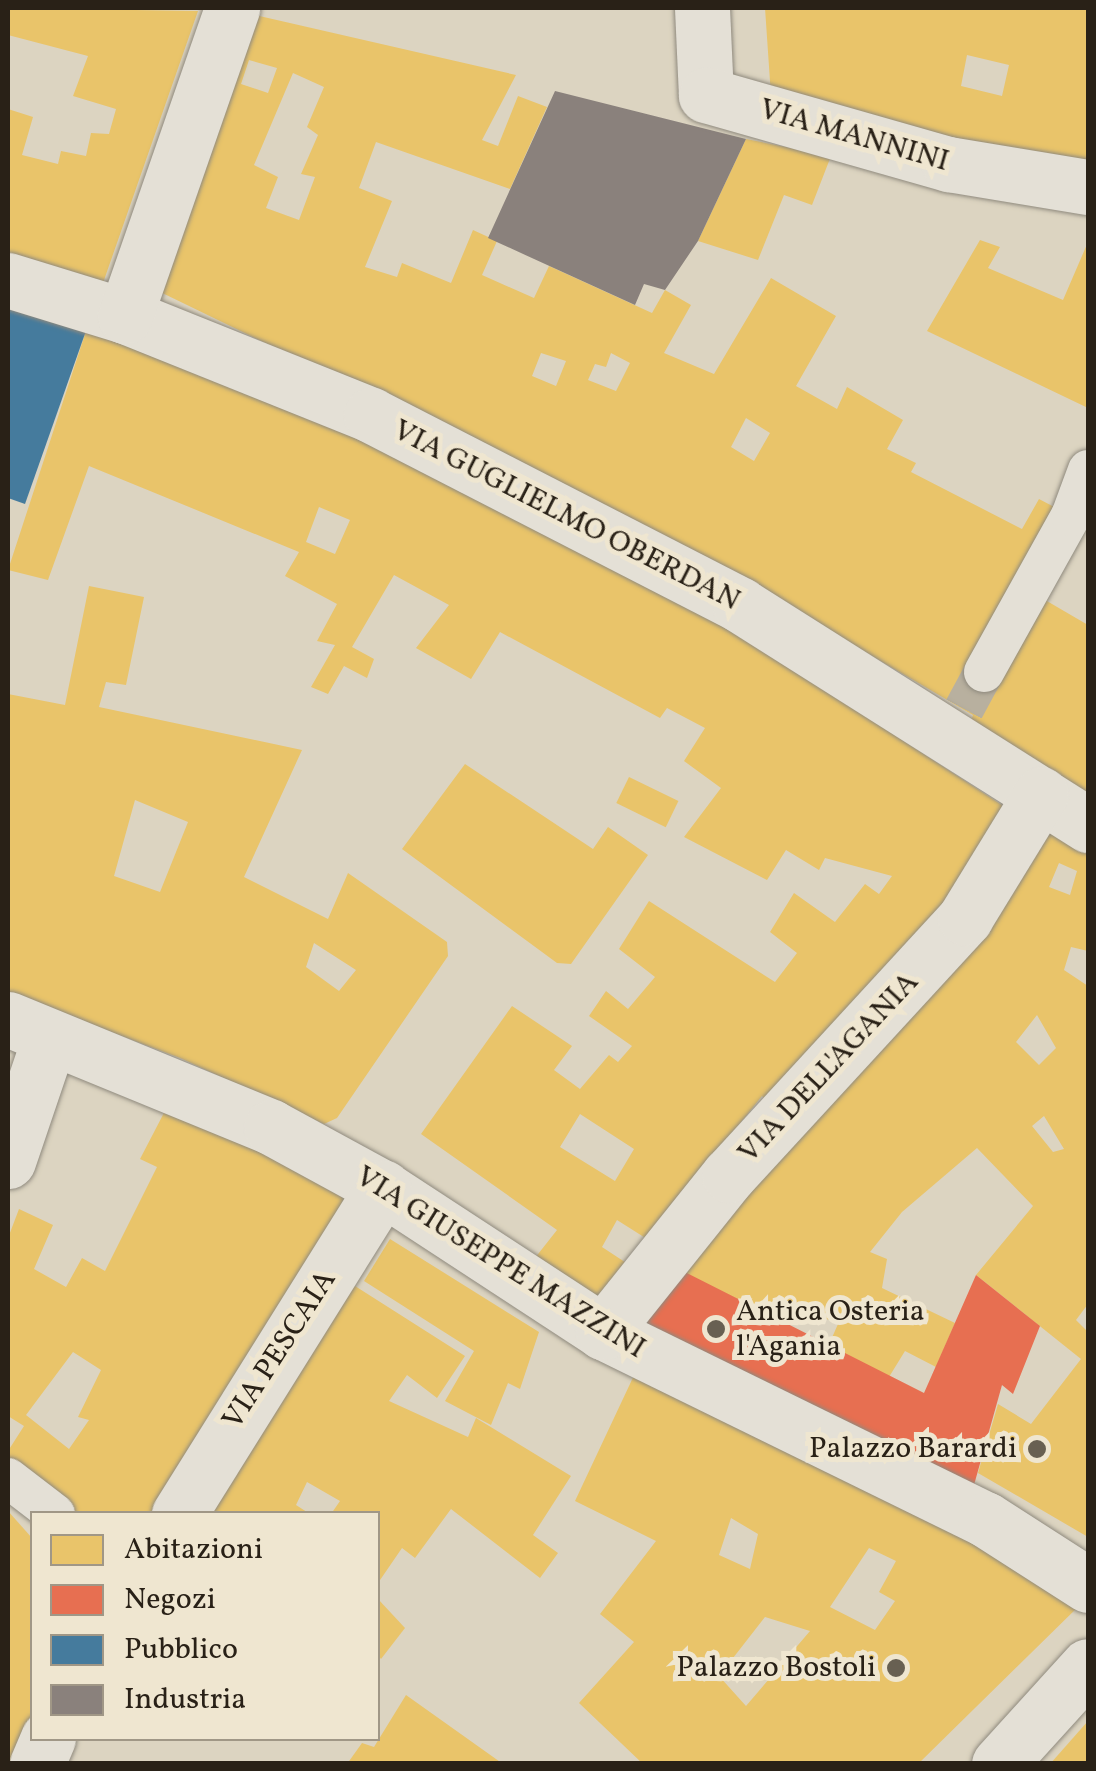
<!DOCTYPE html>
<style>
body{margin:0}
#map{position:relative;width:1096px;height:1771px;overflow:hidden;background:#dcd4c1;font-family:Vollkorn,serif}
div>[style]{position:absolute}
.homes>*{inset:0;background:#e9c46a;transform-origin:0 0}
.shops>*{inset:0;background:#e76f51}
.public>*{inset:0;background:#457b9d}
.industry>*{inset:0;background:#8a817c}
.pedestrian-tunnel>*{height:40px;margin-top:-20px;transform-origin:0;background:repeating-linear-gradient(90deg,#b8b09f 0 40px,transparent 0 60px)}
.roads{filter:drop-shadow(0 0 2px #8f8a7e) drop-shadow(0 0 2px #8f8a7e)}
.pedestrian>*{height:40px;margin:-20px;padding:0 20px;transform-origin:20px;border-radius:20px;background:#e4e0d6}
.minor>*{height:55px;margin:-27.5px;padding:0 27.5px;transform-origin:27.5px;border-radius:27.5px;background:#e4e0d6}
.dots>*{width:28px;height:28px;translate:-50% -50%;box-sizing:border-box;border:5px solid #efe6d0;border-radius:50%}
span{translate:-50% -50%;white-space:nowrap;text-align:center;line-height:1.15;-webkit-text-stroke:10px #efe6d0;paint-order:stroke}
.street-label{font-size:30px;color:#292117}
.poi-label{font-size:30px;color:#292117}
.left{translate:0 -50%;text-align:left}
.right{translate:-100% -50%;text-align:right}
.frame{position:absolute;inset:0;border:10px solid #292117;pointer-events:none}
.legend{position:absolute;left:30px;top:1511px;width:350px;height:230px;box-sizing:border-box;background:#efe6d0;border:2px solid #a09786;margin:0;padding:12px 18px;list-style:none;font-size:30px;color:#292117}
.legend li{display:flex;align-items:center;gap:20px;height:50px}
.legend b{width:50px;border:2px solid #a09786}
</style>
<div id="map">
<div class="homes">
<i style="clip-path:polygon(8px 8px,198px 11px,103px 283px,8px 257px,8px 109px,33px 117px,22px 155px,58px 164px,61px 151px,86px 156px,91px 133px,109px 134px,116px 109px,73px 96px,88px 56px,8px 35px)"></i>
<i style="clip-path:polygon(evenodd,765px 8px,1088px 9px,1088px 169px,771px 96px,765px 8px,967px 55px,1009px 65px,1002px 96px,961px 86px,967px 55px)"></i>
<i style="clip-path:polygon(evenodd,255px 15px,516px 75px,482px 140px,498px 146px,518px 96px,547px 107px,510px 189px,376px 142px,359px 188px,392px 201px,365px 267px,397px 277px,402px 263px,451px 283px,473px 230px,497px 241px,482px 275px,534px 298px,549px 266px,652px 313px,665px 290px,691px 305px,664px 353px,714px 374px,771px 278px,836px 316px,796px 386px,837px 409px,847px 387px,903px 420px,887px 449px,916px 463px,911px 472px,1022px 529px,1039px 499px,1058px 509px,1040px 597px,1088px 625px,1088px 796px,970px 724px,973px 715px,684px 546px,152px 288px,255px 15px,249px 60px,277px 68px,268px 93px,241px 84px,249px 60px,255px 15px,293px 73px,324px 87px,307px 127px,318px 135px,301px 174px,315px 177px,299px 220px,266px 208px,278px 177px,254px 165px,293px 73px,255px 15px,541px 353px,566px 361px,556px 386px,532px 376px,541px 353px,255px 15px,611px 353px,630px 363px,616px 391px,588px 380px,595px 364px,606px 367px,611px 353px,255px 15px,746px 418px,770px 433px,754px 461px,731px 447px,746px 418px)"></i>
<i style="clip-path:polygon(746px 139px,831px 156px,812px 205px,784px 195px,758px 260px,698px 241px)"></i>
<i style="clip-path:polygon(980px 240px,1000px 247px,988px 268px,1063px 300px,1088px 242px,1088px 408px,927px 331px)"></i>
<i style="clip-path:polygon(evenodd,87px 328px,330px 417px,663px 584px,1011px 811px,913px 952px,767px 1101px,762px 1096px,647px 1239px,617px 1220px,602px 1247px,637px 1270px,607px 1310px,531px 1263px,557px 1230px,421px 1134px,512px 1006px,572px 1046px,554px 1070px,580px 1089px,609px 1055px,618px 1062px,632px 1046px,589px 1016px,606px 991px,628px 1009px,655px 977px,619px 949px,649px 901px,775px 982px,797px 953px,770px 932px,794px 893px,835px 922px,865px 884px,879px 894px,892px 876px,825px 858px,819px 870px,786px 850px,767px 880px,684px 837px,721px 788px,684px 761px,705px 728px,667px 708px,660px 718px,500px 632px,471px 679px,416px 648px,449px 605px,394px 575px,352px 647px,374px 659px,367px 678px,344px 666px,328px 694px,311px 687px,335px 645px,317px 641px,337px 604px,285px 576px,299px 552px,89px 466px,48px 580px,8px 570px,87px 328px,319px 507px,350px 520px,335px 554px,306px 542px,319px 507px,87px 328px,580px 1114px,634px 1149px,615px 1181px,560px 1147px,580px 1114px)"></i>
<i style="clip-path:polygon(evenodd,89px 586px,144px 597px,126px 685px,106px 682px,99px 707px,302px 750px,244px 877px,328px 919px,348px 873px,447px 942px,448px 956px,337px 1118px,324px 1124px,180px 1058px,8px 993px,8px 694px,65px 705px,89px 586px,135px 800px,188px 822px,160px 892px,114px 876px,135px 800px,89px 586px,314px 943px,356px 970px,339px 991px,306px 967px,314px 943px)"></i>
<i style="clip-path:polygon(465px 764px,593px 849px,608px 827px,648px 855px,571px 964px,557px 963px,402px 849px)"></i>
<i style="left:629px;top:777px;width:55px;height:29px;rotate:26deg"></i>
<i style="clip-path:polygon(evenodd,1044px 816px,1088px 842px,1088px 951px,1071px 947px,1064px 970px,1088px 986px,1088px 1304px,1076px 1320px,1088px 1332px,1088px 1537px,978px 1473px,998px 1404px,1031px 1424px,1081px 1359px,976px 1275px,1033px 1206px,977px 1148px,902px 1212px,870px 1252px,887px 1259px,882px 1288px,955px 1323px,936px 1367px,905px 1351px,889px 1377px,827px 1349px,838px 1324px,786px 1301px,773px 1322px,669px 1264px,1044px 816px,1059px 863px,1077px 871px,1070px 895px,1049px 887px,1059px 863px,1044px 816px,1037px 1015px,1056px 1048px,1039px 1065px,1016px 1042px,1037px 1015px,1044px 816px,1044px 1116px,1064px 1149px,1053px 1152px,1032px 1126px,1044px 1116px)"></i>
<i style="clip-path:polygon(evenodd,166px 1109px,231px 1128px,351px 1202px,150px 1514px,61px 1514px,8px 1473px,8px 1451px,24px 1426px,8px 1416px,8px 1238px,19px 1209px,53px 1225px,34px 1269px,66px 1287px,82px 1258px,105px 1271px,157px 1167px,140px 1159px,166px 1109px,73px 1352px,101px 1370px,78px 1417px,89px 1420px,69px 1449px,26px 1415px,73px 1352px)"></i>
<i style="clip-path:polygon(390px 1239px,539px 1332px,520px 1389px,508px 1383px,491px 1425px,445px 1401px,474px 1351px,364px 1281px)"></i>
<i style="clip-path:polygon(344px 1279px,465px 1356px,437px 1398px,407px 1375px,389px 1401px,468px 1437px,476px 1418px,571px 1476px,533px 1535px,558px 1553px,540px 1578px,451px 1509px,415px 1558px,402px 1548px,378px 1583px,378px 1514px,331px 1514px,340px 1501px,307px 1482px,296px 1505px,310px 1514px,195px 1514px)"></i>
<i style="clip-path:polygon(evenodd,637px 1369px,725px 1402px,1082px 1603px,918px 1764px,643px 1764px,579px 1703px,634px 1642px,600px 1614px,656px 1541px,575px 1501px,637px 1369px,731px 1518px,758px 1534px,750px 1569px,719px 1555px,731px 1518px,637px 1369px,869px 1548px,896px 1561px,879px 1592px,895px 1601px,875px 1630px,830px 1607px,869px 1548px,637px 1369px,765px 1617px,810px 1631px,746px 1706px,719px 1676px,765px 1617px)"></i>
<i style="clip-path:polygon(8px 1511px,32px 1538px,32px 1740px,21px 1764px,8px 1764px)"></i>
<i style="clip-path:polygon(378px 1599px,405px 1628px,381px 1659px,378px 1655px)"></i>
<i style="clip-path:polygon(406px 1695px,503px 1764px,347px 1764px,362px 1743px,374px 1747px)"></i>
<i style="clip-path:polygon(1088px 1721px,1088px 1764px,1050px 1764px)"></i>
</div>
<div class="shops">
<i style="clip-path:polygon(669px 1264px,924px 1393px,976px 1275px,1040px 1326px,1013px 1394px,1002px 1385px,974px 1485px,631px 1322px)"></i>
</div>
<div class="public">
<i style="clip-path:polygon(8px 305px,87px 328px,25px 504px,8px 498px)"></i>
</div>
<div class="industry">
<i style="clip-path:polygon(555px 91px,746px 139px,698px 241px,665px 290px,644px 284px,635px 305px,488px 238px)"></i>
</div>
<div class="pedestrian-tunnel">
<i style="left:964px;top:709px;width:42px;rotate:-61.6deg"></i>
</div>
<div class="roads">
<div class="pedestrian">
<i style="left:984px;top:672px;width:179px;rotate:-60.9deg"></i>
<i style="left:1071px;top:516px;width:49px;rotate:-69.7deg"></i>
<i style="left:8px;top:1478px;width:59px;rotate:37.5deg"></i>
</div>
<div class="minor">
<i style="left:702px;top:8px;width:87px;rotate:87.4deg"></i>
<i style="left:706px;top:95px;width:253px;rotate:15.9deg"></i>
<i style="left:949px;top:164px;width:141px;rotate:9.4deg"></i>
<i style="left:8px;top:280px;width:122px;rotate:17.1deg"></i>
<i style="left:125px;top:316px;width:265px;rotate:21.9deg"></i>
<i style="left:371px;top:415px;width:415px;rotate:27.2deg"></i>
<i style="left:740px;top:605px;width:412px;rotate:32.3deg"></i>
<i style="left:125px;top:316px;width:326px;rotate:-70.8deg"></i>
<i style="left:8px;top:1019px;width:284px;rotate:22.3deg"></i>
<i style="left:271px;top:1127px;width:128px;rotate:28.6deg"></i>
<i style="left:383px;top:1188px;width:263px;rotate:33.2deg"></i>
<i style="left:603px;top:1332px;width:425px;rotate:26.1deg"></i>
<i style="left:985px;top:1519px;width:122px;rotate:32.7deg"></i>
<i style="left:8px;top:1161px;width:131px;rotate:-71.3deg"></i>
<i style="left:603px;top:1332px;width:201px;rotate:-51.3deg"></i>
<i style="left:729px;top:1175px;width:349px;rotate:-47.4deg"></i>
<i style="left:965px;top:918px;width:145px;rotate:-58.5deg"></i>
<i style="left:179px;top:1514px;width:385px;rotate:-58deg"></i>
<i style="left:37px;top:1764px;width:28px;rotate:-67deg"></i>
<i style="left:999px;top:1764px;width:132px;rotate:-47.8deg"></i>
</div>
</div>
<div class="dots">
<i style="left:716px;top:1329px;background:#686052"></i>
<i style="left:1037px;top:1449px;background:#686052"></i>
<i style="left:896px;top:1668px;background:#686052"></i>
</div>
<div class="street-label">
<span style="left:854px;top:136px;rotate:16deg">VIA MANNINI</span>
<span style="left:566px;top:516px;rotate:27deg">VIA GUGLIELMO OBERDAN</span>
<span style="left:829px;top:1068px;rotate:-47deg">VIA DELL'AGANIA</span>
<span style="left:500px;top:1263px;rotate:32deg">VIA GIUSEPPE MAZZINI</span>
<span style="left:280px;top:1350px;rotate:-57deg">VIA PESCAIA</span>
</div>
<div class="poi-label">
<span class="left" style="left:736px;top:1329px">Antica Osteria<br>l'Agania</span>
<span class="right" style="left:1017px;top:1449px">Palazzo Barardi</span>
<span class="right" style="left:876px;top:1668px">Palazzo Bostoli</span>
</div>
<div class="frame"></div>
<ul class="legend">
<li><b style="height:28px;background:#e9c46a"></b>Abitazioni</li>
<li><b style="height:28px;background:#e76f51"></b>Negozi</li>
<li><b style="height:28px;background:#457b9d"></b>Pubblico</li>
<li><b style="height:28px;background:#8a817c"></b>Industria</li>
</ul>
</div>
